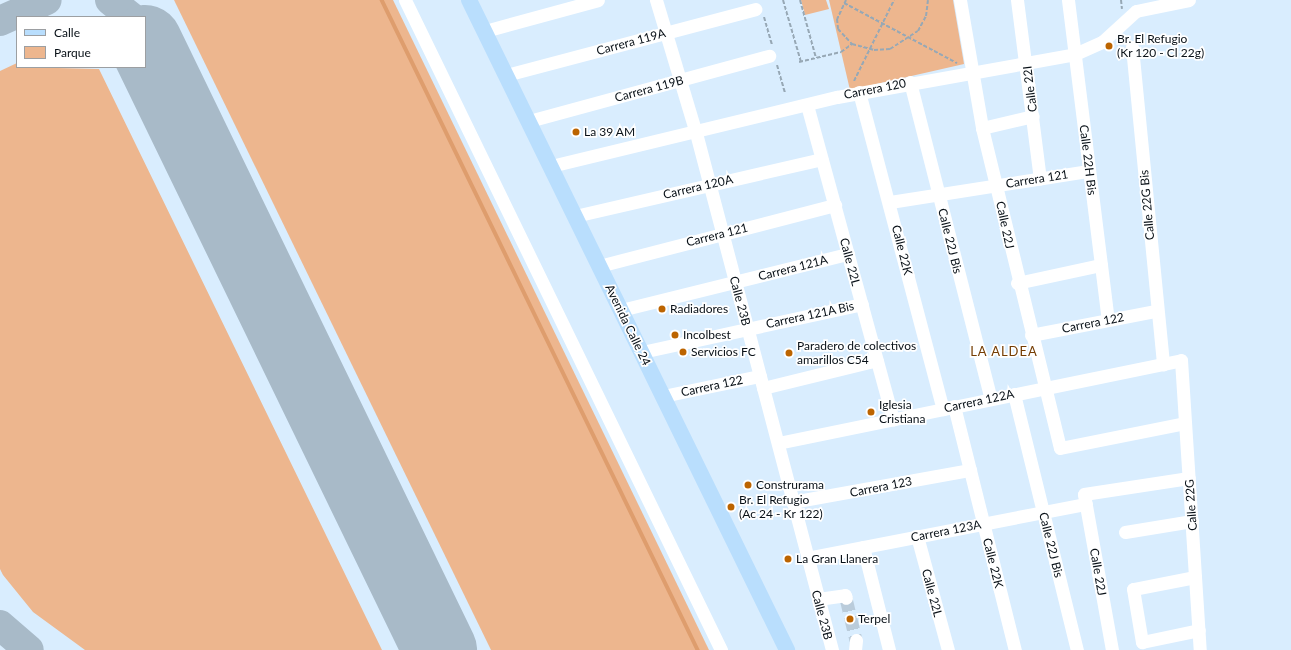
<!DOCTYPE html>
<style>
body{margin:0}
#map{position:relative;width:1291px;height:650px;overflow:hidden;background:#d9edfe;font-family:Lato,sans-serif}
div>[style]{position:absolute}
.green>*{inset:0;background:#edb68e}
.stream>*{height:3.5px;margin:-1.75px;padding:0 1.75px;transform-origin:1.75px;border-radius:1.75px;background:#de9d6d}
.taxiway>*{height:30px;margin:-15px;padding:0 15px;transform-origin:15px;border-radius:15px;background:#a8bac8}
.runway>*{height:74px;margin:-37px;padding:0 37px;transform-origin:37px;border-radius:37px;background:#a8bac8}
.minor-tunnel>*{height:13px;margin-top:-6.5px;transform-origin:0;background:repeating-linear-gradient(90deg,#baccdb 0 13px,transparent 0 19px)}
.path>*{height:2px;margin-top:-1px;transform-origin:0;background:repeating-linear-gradient(90deg,#97a8b5 0 4px,transparent 0 6px)}
.minor>*{height:13px;margin:-6.5px;padding:0 6.5px;transform-origin:6.5px;border-radius:6.5px;background:#fff}
.major>*{height:16px;margin:-8px;padding:0 8px;transform-origin:8px;border-radius:8px;background:#b9defd}
.dots>*{width:11px;height:11px;translate:-50% -50%;box-sizing:border-box;border:2px solid #fff;border-radius:50%}
span{translate:-50% -50%;white-space:nowrap;text-align:center;line-height:1.15;-webkit-text-stroke:3.5px #fff;paint-order:stroke}
.poi-label{font-size:12px;color:#081017}
.left{translate:0 -50%;text-align:left}
.street-label{font-size:12px;color:#081017}
.neighbourhood-label{font-size:13px;color:#753d03;letter-spacing:1px}
.legend{position:absolute;left:16px;top:16px;width:130px;height:52px;box-sizing:border-box;background:#fff;border:1px solid #9c9fa2;margin:0;padding:5px 7px;list-style:none;font-size:12px;color:#081017}
.legend li{display:flex;align-items:center;gap:8px;height:20px}
.legend b{width:20px;border:1px solid #9c9fa2}
</style>
<div id="map">
<div class="green">
<i style="clip-path:polygon(174px 0,393px 0,709px 650px,491px 650px)"></i>
<i style="clip-path:polygon(801px 0,826px 0,829px 9px,805px 15px)"></i>
<i style="clip-path:polygon(829px 0,953px 0,964px 64px,850px 90px)"></i>
<i style="clip-path:polygon(17px 63px,17px 67px,99px 69px,382px 650px,85px 650px,33px 612px,3px 575px,0 569px,0 71px)"></i>
</div>
<div class="stream">
<i style="left:382px;top:0;width:723px;rotate:64.07deg"></i>
</div>
<div class="taxiway">
<i style="left:110px;top:0;width:27px;rotate:39deg"></i>
<i style="left:0;top:21px;width:51px;rotate:-24.1deg"></i>
<i style="left:0;top:625px;width:38px;rotate:41deg"></i>
</div>
<div class="runway">
<i style="left:145px;top:42px;width:676px;rotate:64.12deg"></i>
</div>
<div class="minor-tunnel">
<i style="left:846px;top:598px;width:43px;rotate:76.6deg"></i>
</div>
<div class="path">
<i style="left:783px;top:0;width:65px;rotate:73.8deg"></i>
<i style="left:800px;top:0;width:60px;rotate:74.6deg"></i>
<i style="left:846px;top:0;width:21px;rotate:115deg"></i>
<i style="left:837px;top:19px;width:10px;rotate:84deg"></i>
<i style="left:838px;top:29px;width:21px;rotate:47deg"></i>
<i style="left:852px;top:44px;width:23px;rotate:15deg"></i>
<i style="left:874px;top:50px;width:16px;rotate:-4deg"></i>
<i style="left:890px;top:49px;width:33px;rotate:-33deg"></i>
<i style="left:918px;top:31px;width:17px;rotate:-62deg"></i>
<i style="left:926px;top:16px;width:16px;rotate:-83deg"></i>
<i style="left:1121px;top:0;width:9px;rotate:84deg"></i>
<i style="left:844px;top:3px;width:128px;rotate:28deg"></i>
<i style="left:764px;top:17px;width:29px;rotate:74deg"></i>
<i style="left:799px;top:62px;width:43px;rotate:-13.4deg"></i>
<i style="left:841px;top:52px;width:14px;rotate:-36deg"></i>
<i style="left:777px;top:65px;width:29px;rotate:74deg"></i>
<i style="left:854px;top:81px;width:90px;rotate:-63.7deg"></i>
</div>
<div class="minor">
<i style="left:405px;top:0;width:723px;rotate:64.07deg"></i>
<i style="left:656px;top:0;width:139px;rotate:73.3deg"></i>
<i style="left:696px;top:133px;width:535px;rotate:75.26deg"></i>
<i style="left:960px;top:0;width:130px;rotate:80.2deg"></i>
<i style="left:982px;top:128px;width:329px;rotate:76.3deg"></i>
<i style="left:1060px;top:448px;width:127px;rotate:-11.3deg"></i>
<i style="left:1017px;top:0;width:180px;rotate:82.7deg"></i>
<i style="left:1068px;top:0;width:322px;rotate:82.9deg"></i>
<i style="left:485px;top:31px;width:117px;rotate:-15.3deg"></i>
<i style="left:1132px;top:47px;width:319px;rotate:84.4deg"></i>
<i style="left:506px;top:75px;width:258px;rotate:-14.8deg"></i>
<i style="left:910px;top:82px;width:327px;rotate:75.7deg"></i>
<i style="left:859px;top:92px;width:328px;rotate:75.2deg"></i>
<i style="left:807px;top:105px;width:326px;rotate:74.7deg"></i>
<i style="left:529px;top:121px;width:249px;rotate:-15.2deg"></i>
<i style="left:982px;top:128px;width:52px;rotate:-13.2deg"></i>
<i style="left:551px;top:166px;width:294px;rotate:-13.6deg"></i>
<i style="left:837px;top:97px;width:242px;rotate:-10.2deg"></i>
<i style="left:1075px;top:54px;width:30px;rotate:-24deg"></i>
<i style="left:1102px;top:42px;width:46px;rotate:-42.4deg"></i>
<i style="left:1136px;top:11px;width:54px;rotate:-11.7deg"></i>
<i style="left:890px;top:202px;width:201px;rotate:-8.9deg"></i>
<i style="left:575px;top:216px;width:253px;rotate:-13deg"></i>
<i style="left:599px;top:266px;width:244px;rotate:-14.5deg"></i>
<i style="left:1017px;top:283px;width:86px;rotate:-12.1deg"></i>
<i style="left:621px;top:310px;width:234px;rotate:-13.9deg"></i>
<i style="left:1031px;top:335px;width:127px;rotate:-10.9deg"></i>
<i style="left:642px;top:352px;width:225px;rotate:-12.3deg"></i>
<i style="left:763px;top:388px;width:117px;rotate:-13.8deg"></i>
<i style="left:1014px;top:394px;width:264px;rotate:76.2deg"></i>
<i style="left:663px;top:396px;width:99px;rotate:-11.7deg"></i>
<i style="left:954px;top:406px;width:252px;rotate:76deg"></i>
<i style="left:778px;top:443px;width:411px;rotate:-11.6deg"></i>
<i style="left:1181px;top:360px;width:291px;rotate:86.3deg"></i>
<i style="left:792px;top:502px;width:181px;rotate:-10.2deg"></i>
<i style="left:1125px;top:532px;width:68px;rotate:-9.3deg"></i>
<i style="left:917px;top:536px;width:118px;rotate:74.8deg"></i>
<i style="left:863px;top:547px;width:106px;rotate:75.8deg"></i>
<i style="left:807px;top:558px;width:284px;rotate:-11deg"></i>
<i style="left:1195px;top:577px;width:63px;rotate:169deg"></i>
<i style="left:1133px;top:589px;width:54px;rotate:80.4deg"></i>
<i style="left:1142px;top:642px;width:58px;rotate:-11.9deg"></i>
<i style="left:818px;top:599px;width:27px;rotate:-8deg"></i>
<i style="left:845px;top:595px;width:3px;rotate:72deg"></i>
<i style="left:855px;top:650px;width:10px;rotate:-84deg"></i>
<i style="left:1112px;top:650px;width:158px;rotate:-100.2deg"></i>
<i style="left:1084px;top:494px;width:106px;rotate:-8.7deg"></i>
</div>
<div class="major">
<i style="left:469px;top:0;width:724px;rotate:63.93deg"></i>
</div>
<div class="dots">
<i style="left:1109px;top:46px;background:#bc6400"></i>
<i style="left:576px;top:132px;background:#bc6400"></i>
<i style="left:662px;top:309px;background:#bc6400"></i>
<i style="left:675px;top:335px;background:#bc6400"></i>
<i style="left:683px;top:352px;background:#bc6400"></i>
<i style="left:789px;top:353px;background:#bc6400"></i>
<i style="left:871px;top:412px;background:#bc6400"></i>
<i style="left:748px;top:485px;background:#bc6400"></i>
<i style="left:731px;top:507px;background:#bc6400"></i>
<i style="left:788px;top:559px;background:#bc6400"></i>
<i style="left:850px;top:619px;background:#bc6400"></i>
</div>
<div class="poi-label">
<span class="left" style="left:1117px;top:46px">Br. El Refugio<br>(Kr 120 - Cl 22g)</span>
<span class="left" style="left:584px;top:132px">La 39 AM</span>
<span class="left" style="left:670px;top:309px">Radiadores</span>
<span class="left" style="left:683px;top:335px">Incolbest</span>
<span class="left" style="left:797px;top:353px">Paradero de colectivos<br>amarillos C54</span>
<span class="left" style="left:691px;top:352px">Servicios FC</span>
<span class="left" style="left:879px;top:412px">Iglesia<br>Cristiana</span>
<span class="left" style="left:756px;top:485px">Construrama</span>
<span class="left" style="left:739px;top:507px">Br. El Refugio<br>(Ac 24 - Kr 122)</span>
<span class="left" style="left:796px;top:559px">La Gran Llanera</span>
<span class="left" style="left:858px;top:619px">Terpel</span>
</div>
<div class="street-label">
<span style="left:631px;top:42px;rotate:-15deg">Carrera 119A</span>
<span style="left:649px;top:89px;rotate:-15deg">Carrera 119B</span>
<span style="left:875px;top:89px;rotate:-11deg">Carrera 120</span>
<span style="left:1030px;top:89px;rotate:-97deg">Calle 22I</span>
<span style="left:1088px;top:160px;rotate:83deg">Calle 22H Bis</span>
<span style="left:1037px;top:179px;rotate:-9deg">Carrera 121</span>
<span style="left:698px;top:187px;rotate:-13deg">Carrera 120A</span>
<span style="left:1147px;top:205px;rotate:-95deg">Calle 22G Bis</span>
<span style="left:1005px;top:225px;rotate:78deg">Calle 22J</span>
<span style="left:717px;top:235px;rotate:-14deg">Carrera 121</span>
<span style="left:950px;top:241px;rotate:76deg">Calle 22J Bis</span>
<span style="left:902px;top:250px;rotate:76deg">Calle 22K</span>
<span style="left:850px;top:262px;rotate:75deg">Calle 22L</span>
<span style="left:793px;top:268px;rotate:-14deg">Carrera 121A</span>
<span style="left:740px;top:301px;rotate:75deg">Calle 23B</span>
<span style="left:810px;top:315px;rotate:-12deg">Carrera 121A Bis</span>
<span style="left:1093px;top:323px;rotate:-11deg">Carrera 122</span>
<span style="left:628px;top:325px;rotate:64deg">Avenida Calle 24</span>
<span style="left:712px;top:386px;rotate:-12deg">Carrera 122</span>
<span style="left:979px;top:401px;rotate:-12deg">Carrera 122A</span>
<span style="left:881px;top:487px;rotate:-11deg">Carrera 123</span>
<span style="left:1191px;top:505px;rotate:-94deg">Calle 22G</span>
<span style="left:946px;top:531px;rotate:-11deg">Carrera 123A</span>
<span style="left:1051px;top:545px;rotate:76deg">Calle 22J Bis</span>
<span style="left:993px;top:563px;rotate:76deg">Calle 22K</span>
<span style="left:1098px;top:572px;rotate:80deg">Calle 22J</span>
<span style="left:932px;top:593px;rotate:75deg">Calle 22L</span>
<span style="left:822px;top:615px;rotate:75deg">Calle 23B</span>
</div>
<div class="neighbourhood-label">
<span style="left:1004px;top:351px">LA ALDEA</span>
</div>
<ul class="legend">
<li><b style="height:5px;background:#b9defd"></b>Calle</li>
<li><b style="height:11px;background:#edb68e"></b>Parque</li>
</ul>
</div>
